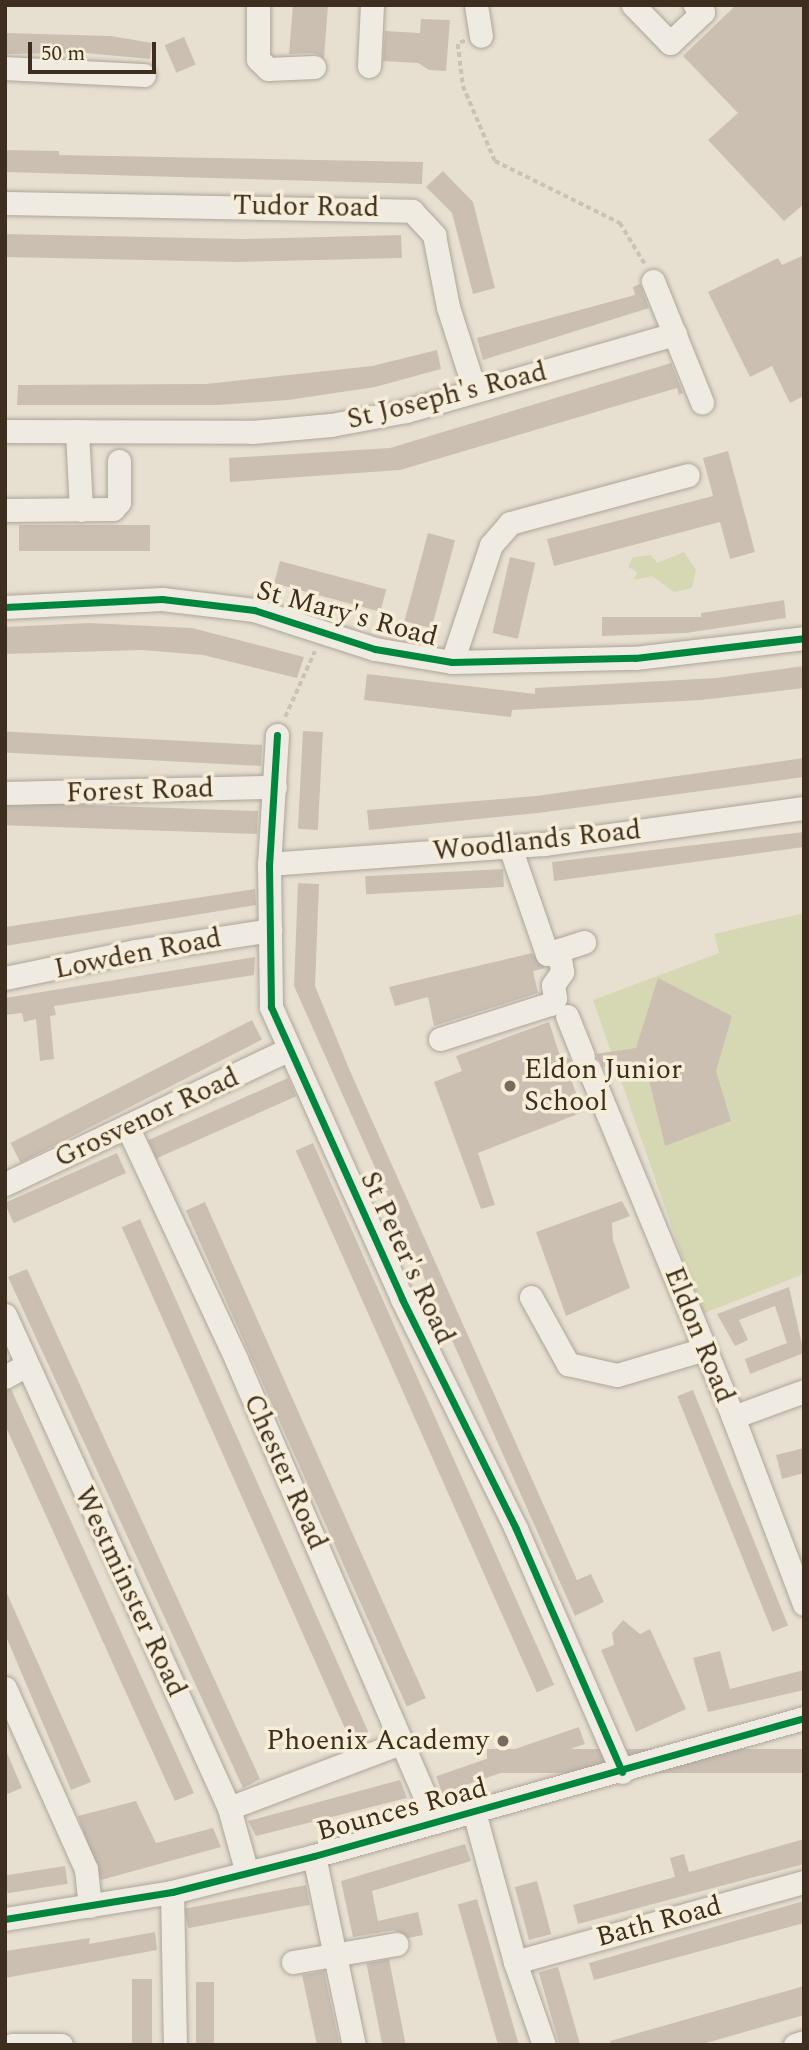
<!DOCTYPE html>
<style>
body{margin:0}
#map{position:relative;width:809px;height:2050px;overflow:hidden;background:#e7e0d1;font-family:Spectral,serif}
div>[style]{position:absolute}
.green>*{inset:0;background:#d6d7b3}
.building>*{inset:0;background:#cbbfb2;transform-origin:0 0}
.path>*{height:3.5px;margin-top:-1.75px;transform-origin:0;background:repeating-linear-gradient(90deg,#c8c2b9 0 5px,transparent 0 8.5px)}
.roads{filter:drop-shadow(0 0 2px #ada599) drop-shadow(0 0 2px #ada599)}
.minor>*{height:23px;margin:-11.5px;padding:0 11.5px;transform-origin:11.5px;border-radius:11.5px;background:#efebe3}
.cycleway>*{height:7px;margin:-3.5px;padding:0 3.5px;transform-origin:3.5px;border-radius:3.5px;background:#00873e}
.dots>*{width:19px;height:19px;translate:-50% -50%;box-sizing:border-box;border:4px solid #f7eed8;border-radius:50%}
span{translate:-50% -50%;white-space:nowrap;text-align:center;line-height:1.15;-webkit-text-stroke:7px #f7eed8;paint-order:stroke}
.street-label{font-size:28px;color:#3d2e20}
.poi-label{font-size:28px;color:#3d2e20}
.left{translate:0 -50%;text-align:left}
.right{translate:-100% -50%;text-align:right}
.frame{position:absolute;inset:0;border:7px solid #3d2e20;pointer-events:none}
.scale{position:absolute;left:28px;top:42px;width:128px;height:32px;box-sizing:border-box;border:4px solid #3d2e20;border-top:0;padding-left:9px;font-size:21px;line-height:24px;white-space:nowrap;color:#3d2e20;-webkit-text-stroke:5px #f7eed8;paint-order:stroke}
</style>
<div id="map">
<div class="green">
<i style="clip-path:polygon(684px 552px,696px 570px,692px 588px,674px 592px,652px 576px,634px 580px,637px 572px,628px 567px,633px 557px,651px 555px,657px 563px)"></i>
<i style="clip-path:polygon(804px 913px,804px 1274px,702px 1314px,593px 1000px,719px 953px,714px 934px)"></i>
</div>
<div class="building">
<i style="clip-path:polygon(293px 5px,328px 5px,324px 58px,314px 53px,289px 54px)"></i>
<i style="clip-path:polygon(736px 5px,804px 5px,804px 204px,784px 221px,708px 140px,738px 113px,683px 56px)"></i>
<i style="clip-path:polygon(421px 19px,450px 20px,446px 71px,429px 70px,418px 63px,383px 61px,385px 31px,420px 33px)"></i>
<i style="clip-path:polygon(5px 33px,111px 36px,152px 43px,150px 59px,85px 53px,5px 54px)"></i>
<i style="left:184px;top:37px;width:30px;height:21px;rotate:67deg"></i>
<i style="clip-path:polygon(5px 150px,59px 151px,59px 155px,423px 162px,422px 184px,5px 172px)"></i>
<i style="clip-path:polygon(443px 171px,473px 202px,495px 288px,473px 294px,452px 213px,426px 187px)"></i>
<i style="clip-path:polygon(5px 234px,243px 239px,401px 235px,402px 258px,238px 262px,5px 257px)"></i>
<i style="clip-path:polygon(804px 255px,804px 396px,790px 403px,772px 366px,750px 377px,708px 292px,778px 258px,782px 265px)"></i>
<i style="clip-path:polygon(640px 284px,649px 308px,483px 360px,477px 338px,635px 295px,633px 287px)"></i>
<i style="clip-path:polygon(437px 350px,441px 369px,375px 387px,288px 400px,218px 405px,17px 405px,18px 385px,206px 384px,372px 366px)"></i>
<i style="clip-path:polygon(671px 363px,683px 393px,679px 395px,677px 388px,400px 470px,230px 482px,229px 458px,390px 448px)"></i>
<i style="clip-path:polygon(728px 451px,755px 552px,730px 559px,720px 522px,554px 566px,547px 539px,713px 496px,703px 458px)"></i>
<i style="left:150px;top:525px;width:26px;height:131px;rotate:90deg"></i>
<i style="left:428px;top:533px;width:28px;height:91px;rotate:15deg"></i>
<i style="left:510px;top:557px;width:26px;height:78px;rotate:13deg"></i>
<i style="left:280px;top:561px;width:110px;height:23px;rotate:15deg"></i>
<i style="clip-path:polygon(784px 600px,786px 618px,686px 633px,602px 636px,602px 617px,701px 617px,701px 613px)"></i>
<i style="clip-path:polygon(89px 623px,192px 628px,304px 657px,297px 678px,203px 655px,142px 650px,5px 654px,5px 627px)"></i>
<i style="clip-path:polygon(804px 666px,804px 688px,701px 700px,512px 710px,511px 717px,364px 700px,367px 674px,535px 694px,535px 688px,716px 678px)"></i>
<i style="left:303px;top:731px;width:20px;height:98px;rotate:3deg"></i>
<i style="left:262px;top:745px;width:21px;height:257px;rotate:93deg"></i>
<i style="clip-path:polygon(804px 758px,804px 777px,538px 813px,369px 830px,367px 810px,536px 796px)"></i>
<i style="left:258px;top:811px;width:23px;height:253px;rotate:92deg"></i>
<i style="clip-path:polygon(804px 832px,804px 847px,554px 881px,552px 862px)"></i>
<i style="left:503px;top:869px;width:18px;height:138px;rotate:87deg"></i>
<i style="clip-path:polygon(298px 883px,319px 884px,315px 986px,350px 1071px,577px 1580px,591px 1574px,604px 1602px,575px 1616px,294px 986px)"></i>
<i style="clip-path:polygon(255px 889px,256px 905px,5px 946px,5px 927px)"></i>
<i style="clip-path:polygon(532px 953px,545px 968px,533px 971px,538px 993px,434px 1026px,428px 997px,395px 1006px,389px 987px)"></i>
<i style="clip-path:polygon(255px 957px,254px 975px,54px 1006px,56px 1015px,50px 1016px,54px 1059px,40px 1061px,36px 1019px,24px 1022px,22px 1013px,5px 1015px,5px 998px)"></i>
<i style="clip-path:polygon(658px 978px,732px 1016px,716px 1071px,731px 1121px,665px 1146px,645px 1063px,603px 1067px,596px 1054px,636px 1048px)"></i>
<i style="left:252px;top:1020px;width:22px;height:271px;rotate:63deg"></i>
<i style="clip-path:polygon(549px 1022px,561px 1059px,569px 1058px,575px 1067px,568px 1071px,583px 1112px,478px 1153px,495px 1205px,481px 1209px,434px 1082px,462px 1071px,456px 1056px)"></i>
<i style="left:288px;top:1078px;width:20px;height:153px;rotate:66deg"></i>
<i style="left:313px;top:1143px;width:593px;height:19px;rotate:66deg"></i>
<i style="left:117px;top:1153px;width:22px;height:123px;rotate:66deg"></i>
<i style="clip-path:polygon(622px 1201px,630px 1216px,612px 1223px,613px 1240px,630px 1288px,566px 1316px,536px 1232px)"></i>
<i style="left:205px;top:1202px;width:543px;height:21px;rotate:66deg"></i>
<i style="left:140px;top:1219px;width:562px;height:20px;rotate:66deg"></i>
<i style="clip-path:polygon(27px 1269px,260px 1779px,247px 1786px,243px 1788px,8px 1277px)"></i>
<i style="clip-path:polygon(789px 1287px,804px 1353px,750px 1374px,745px 1359px,787px 1343px,775px 1306px,739px 1320px,748px 1340px,735px 1346px,717px 1314px)"></i>
<i style="clip-path:polygon(11px 1389px,194px 1793px,175px 1801px,5px 1425px,5px 1391px)"></i>
<i style="left:693px;top:1390px;width:254px;height:17px;rotate:68deg"></i>
<i style="clip-path:polygon(804px 1448px,804px 1473px,782px 1479px,776px 1455px)"></i>
<i style="clip-path:polygon(5px 1589px,91px 1782px,71px 1790px,5px 1634px)"></i>
<i style="clip-path:polygon(623px 1620px,640px 1634px,650px 1629px,686px 1709px,636px 1732px,601px 1650px,614px 1645px,612px 1633px)"></i>
<i style="clip-path:polygon(720px 1651px,730px 1689px,804px 1670px,804px 1690px,708px 1712px,693px 1658px)"></i>
<i style="left:579px;top:1727px;width:18px;height:151px;rotate:71deg"></i>
<i style="clip-path:polygon(5px 1748px,22px 1788px,5px 1795px)"></i>
<i style="left:804px;top:1749px;width:24px;height:317px;rotate:90deg"></i>
<i style="clip-path:polygon(400px 1780px,407px 1798px,256px 1836px,248px 1821px)"></i>
<i style="clip-path:polygon(136px 1801px,156px 1843px,213px 1828px,221px 1847px,101px 1880px,78px 1816px)"></i>
<i style="clip-path:polygon(804px 1839px,804px 1864px,578px 1924px,573px 1905px,675px 1877px,670px 1858px,684px 1854px,689px 1872px)"></i>
<i style="clip-path:polygon(465px 1844px,471px 1861px,372px 1891px,378px 1921px,418px 1912px,423px 1935px,408px 1938px,394px 1930px,353px 1937px,341px 1881px)"></i>
<i style="left:65px;top:1866px;width:18px;height:61px;rotate:81deg"></i>
<i style="left:537px;top:1881px;width:55px;height:23px;rotate:75deg"></i>
<i style="left:306px;top:1885px;width:20px;height:124px;rotate:79deg"></i>
<i style="left:477px;top:1899px;width:152px;height:20px;rotate:74deg"></i>
<i style="clip-path:polygon(804px 1901px,804px 1923px,594px 1980px,589px 1963px)"></i>
<i style="clip-path:polygon(155px 1932px,157px 1950px,5px 1978px,5px 1951px,90px 1938px,89px 1944px)"></i>
<i style="left:389px;top:1959px;width:87px;height:23px;rotate:79deg"></i>
<i style="left:558px;top:1967px;width:81px;height:20px;rotate:74deg"></i>
<i style="clip-path:polygon(324px 1971px,339px 2042px,340px 2045px,317px 2045px,302px 1975px)"></i>
<i style="left:132px;top:1979px;width:20px;height:66px"></i>
<i style="left:196px;top:1982px;width:18px;height:63px"></i>
<i style="clip-path:polygon(804px 1986px,804px 2015px,699px 2045px,611px 2045px,610px 2041px)"></i>
</div>
<div class="path">
<i style="left:465px;top:41px;width:8px;rotate:157deg"></i>
<i style="left:458px;top:44px;width:42px;rotate:83.2deg"></i>
<i style="left:463px;top:86px;width:82px;rotate:66.9deg"></i>
<i style="left:495px;top:161px;width:140px;rotate:26.4deg"></i>
<i style="left:620px;top:223px;width:50px;rotate:58.8deg"></i>
<i style="left:285px;top:717px;width:72px;rotate:-65.6deg"></i>
</div>
<div class="roads">
<div class="minor">
<i style="left:258px;top:5px;width:54px;rotate:90deg"></i>
<i style="left:258px;top:59px;width:14px;rotate:45deg"></i>
<i style="left:268px;top:69px;width:46px;rotate:-2.5deg"></i>
<i style="left:476px;top:5px;width:31px;rotate:81deg"></i>
<i style="left:633px;top:5px;width:53px;rotate:45.8deg"></i>
<i style="left:670px;top:43px;width:45px;rotate:-43.2deg"></i>
<i style="left:703px;top:12px;width:11px;rotate:-139deg"></i>
<i style="left:369px;top:66px;width:61px;rotate:-87.2deg"></i>
<i style="left:5px;top:68px;width:139px;rotate:2.9deg"></i>
<i style="left:5px;top:203px;width:407px;rotate:1.1deg"></i>
<i style="left:412px;top:211px;width:33px;rotate:47deg"></i>
<i style="left:434px;top:235px;width:73px;rotate:79deg"></i>
<i style="left:448px;top:307px;width:88px;rotate:72.2deg"></i>
<i style="left:653px;top:281px;width:131px;rotate:68deg"></i>
<i style="left:5px;top:431px;width:247px;rotate:0.2deg"></i>
<i style="left:252px;top:432px;width:79px;rotate:-5.1deg"></i>
<i style="left:331px;top:425px;width:76px;rotate:-10.6deg"></i>
<i style="left:406px;top:411px;width:280px;rotate:-16deg"></i>
<i style="left:77px;top:431px;width:79px;rotate:87.1deg"></i>
<i style="left:5px;top:510px;width:108px;rotate:-0.5deg"></i>
<i style="left:113px;top:509px;width:9px;rotate:-49deg"></i>
<i style="left:119px;top:502px;width:41px;rotate:-90deg"></i>
<i style="left:5px;top:607px;width:157px;rotate:-2.9deg"></i>
<i style="left:162px;top:599px;width:93px;rotate:6.8deg"></i>
<i style="left:254px;top:610px;width:127px;rotate:17.9deg"></i>
<i style="left:375px;top:649px;width:78px;rotate:9.6deg"></i>
<i style="left:452px;top:662px;width:183px;rotate:-1.3deg"></i>
<i style="left:635px;top:658px;width:170px;rotate:-6.7deg"></i>
<i style="left:452px;top:662px;width:123px;rotate:-71.6deg"></i>
<i style="left:491px;top:545px;width:29px;rotate:-49deg"></i>
<i style="left:510px;top:523px;width:184px;rotate:-15.1deg"></i>
<i style="left:277px;top:735px;width:129px;rotate:93.5deg"></i>
<i style="left:269px;top:864px;width:143px;rotate:89.2deg"></i>
<i style="left:271px;top:1007px;width:320px;rotate:65.8deg"></i>
<i style="left:402px;top:1299px;width:257px;rotate:63.6deg"></i>
<i style="left:516px;top:1529px;width:265px;rotate:66.4deg"></i>
<i style="left:5px;top:793px;width:270px;rotate:-1.3deg"></i>
<i style="left:510px;top:847px;width:113px;rotate:70.9deg"></i>
<i style="left:547px;top:954px;width:39px;rotate:-18deg"></i>
<i style="left:269px;top:864px;width:276px;rotate:-4.2deg"></i>
<i style="left:544px;top:844px;width:262px;rotate:-7.9deg"></i>
<i style="left:5px;top:978px;width:133px;rotate:-11.7deg"></i>
<i style="left:135px;top:951px;width:137px;rotate:-8.8deg"></i>
<i style="left:567px;top:1016px;width:43px;rotate:68.2deg"></i>
<i style="left:440px;top:1039px;width:115px;rotate:-17.7deg"></i>
<i style="left:550px;top:1004px;width:8px;rotate:-50deg"></i>
<i style="left:555px;top:998px;width:13px;rotate:-99deg"></i>
<i style="left:553px;top:985px;width:16px;rotate:-55deg"></i>
<i style="left:562px;top:972px;width:22px;rotate:-98deg"></i>
<i style="left:589px;top:1069px;width:377px;rotate:67.5deg"></i>
<i style="left:733px;top:1417px;width:200px;rotate:69.2deg"></i>
<i style="left:127px;top:1126px;width:257px;rotate:64.9deg"></i>
<i style="left:236px;top:1359px;width:504px;rotate:66.64deg"></i>
<i style="left:5px;top:1184px;width:312px;rotate:-25.4deg"></i>
<i style="left:531px;top:1297px;width:77px;rotate:61.1deg"></i>
<i style="left:568px;top:1364px;width:50px;rotate:12.7deg"></i>
<i style="left:617px;top:1375px;width:92px;rotate:-16.5deg"></i>
<i style="left:5px;top:1315px;width:542px;rotate:65.56deg"></i>
<i style="left:229px;top:1808px;width:67px;rotate:74.5deg"></i>
<i style="left:5px;top:1377px;width:25px;rotate:-29deg"></i>
<i style="left:733px;top:1417px;width:76px;rotate:-20.1deg"></i>
<i style="left:5px;top:1688px;width:198px;rotate:65.9deg"></i>
<i style="left:86px;top:1869px;width:37px;rotate:84deg"></i>
<i style="left:229px;top:1808px;width:186px;rotate:-20.8deg"></i>
<i style="left:474px;top:1812px;width:156px;rotate:74.7deg"></i>
<i style="left:515px;top:1962px;width:88px;rotate:70.7deg"></i>
<i style="left:314px;top:1856px;width:193px;rotate:78.1deg"></i>
<i style="left:172px;top:1892px;width:153px;rotate:88.9deg"></i>
<i style="left:5px;top:1919px;width:169px;rotate:-9.2deg"></i>
<i style="left:172px;top:1892px;width:146px;rotate:-14.2deg"></i>
<i style="left:314px;top:1856px;width:509px;rotate:-15.73deg"></i>
<i style="left:293px;top:1962px;width:105px;rotate:-9.9deg"></i>
<i style="left:515px;top:1962px;width:300px;rotate:-15.5deg"></i>
<i style="left:12px;top:2045px;width:49px"></i>
<i style="left:795px;top:2045px;width:9px;rotate:-18deg"></i>
</div>
</div>
<div class="cycleway">
<i style="left:5px;top:607px;width:157px;rotate:-2.9deg"></i>
<i style="left:162px;top:599px;width:93px;rotate:6.8deg"></i>
<i style="left:254px;top:610px;width:127px;rotate:17.9deg"></i>
<i style="left:375px;top:649px;width:78px;rotate:9.6deg"></i>
<i style="left:452px;top:662px;width:183px;rotate:-1.3deg"></i>
<i style="left:635px;top:658px;width:170px;rotate:-6.7deg"></i>
<i style="left:277px;top:735px;width:129px;rotate:93.5deg"></i>
<i style="left:269px;top:864px;width:143px;rotate:89.2deg"></i>
<i style="left:271px;top:1007px;width:320px;rotate:65.8deg"></i>
<i style="left:402px;top:1299px;width:257px;rotate:63.6deg"></i>
<i style="left:516px;top:1529px;width:265px;rotate:66.4deg"></i>
<i style="left:5px;top:1919px;width:169px;rotate:-9.2deg"></i>
<i style="left:172px;top:1892px;width:146px;rotate:-14.2deg"></i>
<i style="left:314px;top:1856px;width:509px;rotate:-15.73deg"></i>
</div>
<div class="dots">
<i style="left:510px;top:1086px;background:#786c5e"></i>
<i style="left:503px;top:1741px;background:#786c5e"></i>
</div>
<div class="street-label">
<span style="left:306px;top:207px;rotate:1deg">Tudor Road</span>
<span style="left:447px;top:396px;rotate:-14deg">St Joseph's Road</span>
<span style="left:347px;top:614px;rotate:15deg">St Mary's Road</span>
<span style="left:140px;top:791px;rotate:-2deg">Forest Road</span>
<span style="left:537px;top:841px;rotate:-6deg">Woodlands Road</span>
<span style="left:138px;top:954px;rotate:-11deg">Lowden Road</span>
<span style="left:147px;top:1118px;rotate:-25deg">Grosvenor Road</span>
<span style="left:407px;top:1258px;rotate:65deg">St Peter's Road</span>
<span style="left:699px;top:1335px;rotate:68deg">Eldon Road</span>
<span style="left:285px;top:1472px;rotate:66deg">Chester Road</span>
<span style="left:130px;top:1592px;rotate:65deg">Westminster Road</span>
<span style="left:402px;top:1810px;rotate:-15deg">Bounces Road</span>
<span style="left:659px;top:1922px;rotate:-15deg">Bath Road</span>
</div>
<div class="poi-label">
<span class="left" style="left:524px;top:1086px">Eldon Junior<br>School</span>
<span class="right" style="left:489px;top:1741px">Phoenix Academy</span>
</div>
<div class="frame"></div>
<div class="scale">50 m</div>
</div>
